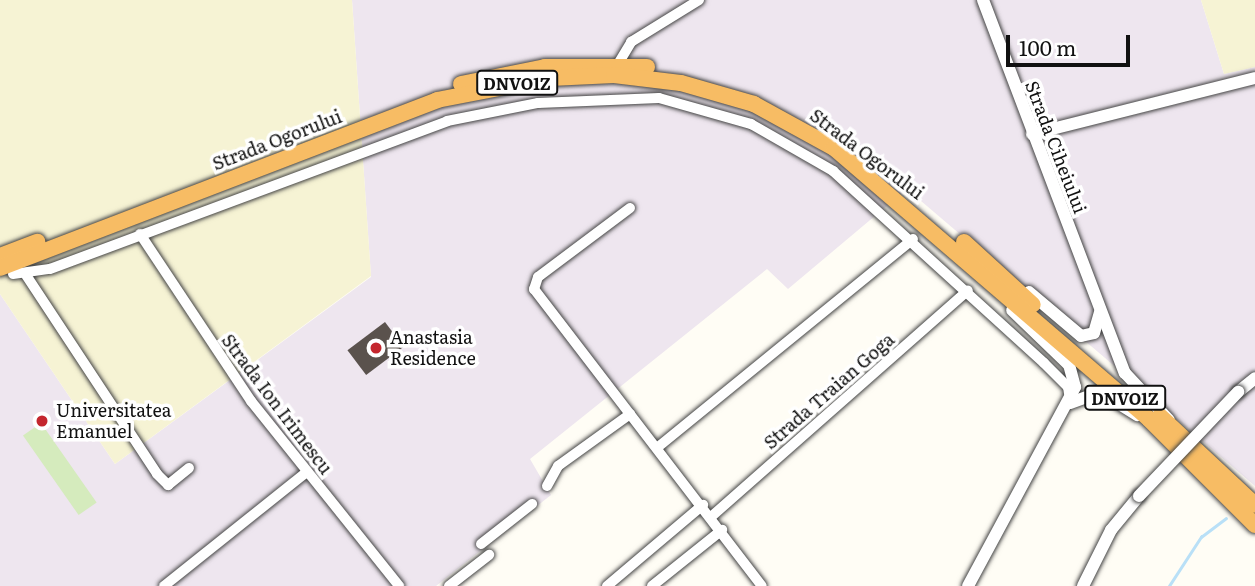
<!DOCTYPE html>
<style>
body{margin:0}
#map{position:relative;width:1255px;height:586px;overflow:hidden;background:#fffdf5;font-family:Literata,serif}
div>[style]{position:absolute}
.industrial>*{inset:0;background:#eee6ef}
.farmland>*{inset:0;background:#f6f3d4}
.green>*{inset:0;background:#d5ebbd;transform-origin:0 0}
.stream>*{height:2.5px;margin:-1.25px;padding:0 1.25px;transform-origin:1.25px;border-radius:1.25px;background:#b9e0f7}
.building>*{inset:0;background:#5a524d;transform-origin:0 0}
.roads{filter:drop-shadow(0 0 2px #444) drop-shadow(0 0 2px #444)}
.minor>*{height:10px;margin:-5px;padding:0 5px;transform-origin:5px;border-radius:5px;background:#fff}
.tertiary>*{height:12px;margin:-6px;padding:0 6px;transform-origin:6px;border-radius:6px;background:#fff}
.trunk>*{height:16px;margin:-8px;padding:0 8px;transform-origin:8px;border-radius:8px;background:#f7bc64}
.bridges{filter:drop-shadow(0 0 2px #444) drop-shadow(0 0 2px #444)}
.tertiary-bridge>*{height:12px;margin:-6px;padding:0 6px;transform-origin:6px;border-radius:6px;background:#fff}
.dots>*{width:19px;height:19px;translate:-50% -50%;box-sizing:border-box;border:4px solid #fff;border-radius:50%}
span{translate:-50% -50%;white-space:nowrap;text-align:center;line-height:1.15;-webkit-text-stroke:7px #fff;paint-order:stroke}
.shield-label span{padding:2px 5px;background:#fff;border:2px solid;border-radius:5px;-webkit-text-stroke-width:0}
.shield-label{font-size:16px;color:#111;font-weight:700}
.street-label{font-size:18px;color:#111}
.poi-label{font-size:18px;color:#111}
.left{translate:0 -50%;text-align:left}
.scale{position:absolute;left:1006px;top:35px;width:124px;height:32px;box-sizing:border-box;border:4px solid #111;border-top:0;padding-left:9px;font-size:21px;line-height:24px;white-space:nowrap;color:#111;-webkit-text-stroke:5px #fff;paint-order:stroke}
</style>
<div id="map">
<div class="industrial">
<i style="clip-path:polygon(352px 0,1201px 0,1224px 74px,1255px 67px,1255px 486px,907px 189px,788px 289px,767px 269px,530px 459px,551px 495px,436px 586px,0 586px,0 294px,115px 464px,371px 277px)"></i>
</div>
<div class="farmland">
<i style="clip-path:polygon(0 0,352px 0,371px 276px,115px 464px,0 294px)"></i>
<i style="clip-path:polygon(1201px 0,1255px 0,1255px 67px,1224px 74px)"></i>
</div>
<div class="green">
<i style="left:41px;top:423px;width:97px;height:22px;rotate:55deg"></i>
</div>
<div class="stream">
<i style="left:1169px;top:586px;width:59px;rotate:-56.9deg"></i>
<i style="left:1201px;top:537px;width:31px;rotate:-37deg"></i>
</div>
<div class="building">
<i style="left:385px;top:322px;width:31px;height:47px;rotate:53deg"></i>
</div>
<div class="roads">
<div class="minor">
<i style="left:618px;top:64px;width:26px;rotate:-59deg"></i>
<i style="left:631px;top:42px;width:80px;rotate:-31.7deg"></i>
<i style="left:630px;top:208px;width:115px;rotate:143.1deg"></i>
<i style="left:538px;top:277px;width:13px;rotate:108deg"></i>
<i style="left:534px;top:289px;width:374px;rotate:52.5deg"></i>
<i style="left:140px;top:234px;width:201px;rotate:56.4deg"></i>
<i style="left:251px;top:401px;width:237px;rotate:51.3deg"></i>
<i style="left:13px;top:274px;width:37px;rotate:-8deg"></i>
<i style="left:50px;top:269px;width:424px;rotate:-20.4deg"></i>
<i style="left:447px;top:121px;width:93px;rotate:-11.2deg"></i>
<i style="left:538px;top:103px;width:121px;rotate:-2.4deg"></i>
<i style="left:659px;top:98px;width:96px;rotate:15.8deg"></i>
<i style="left:751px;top:124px;width:95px;rotate:29.8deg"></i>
<i style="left:833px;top:171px;width:285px;rotate:42.3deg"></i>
<i style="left:1044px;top:363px;width:34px;rotate:45deg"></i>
<i style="left:1068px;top:387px;width:12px;rotate:81deg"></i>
<i style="left:26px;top:275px;width:238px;rotate:56.6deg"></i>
<i style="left:157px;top:474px;width:16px;rotate:45deg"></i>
<i style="left:168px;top:485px;width:27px;rotate:-39deg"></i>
<i style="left:658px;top:447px;width:329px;rotate:-39.2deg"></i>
<i style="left:547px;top:486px;width:23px;rotate:-61deg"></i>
<i style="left:558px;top:466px;width:89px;rotate:-35.8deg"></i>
<i style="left:712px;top:516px;width:341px;rotate:-41.4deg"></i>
<i style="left:481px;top:544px;width:65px;rotate:-38.1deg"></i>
<i style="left:164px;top:586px;width:183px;rotate:-38.6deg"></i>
<i style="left:449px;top:586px;width:51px;rotate:-37.8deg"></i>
<i style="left:607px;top:586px;width:126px;rotate:-40.2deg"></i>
<i style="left:652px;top:586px;width:90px;rotate:-38.7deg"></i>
</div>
<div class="tertiary">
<i style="left:983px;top:0;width:399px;rotate:69.2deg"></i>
<i style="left:1125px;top:373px;width:64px;rotate:46.9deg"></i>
<i style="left:1032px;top:134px;width:230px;rotate:-14.1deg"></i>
<i style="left:1029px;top:292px;width:68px;rotate:40.2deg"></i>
<i style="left:1081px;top:336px;width:13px;rotate:-13deg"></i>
<i style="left:1094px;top:333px;width:22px;rotate:-74deg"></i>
<i style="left:1238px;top:392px;width:22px;rotate:-39deg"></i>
<i style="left:1070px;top:403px;width:32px;rotate:-20deg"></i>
<i style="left:1100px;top:392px;width:44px;rotate:31.9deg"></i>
<i style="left:968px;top:586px;width:226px;rotate:-61.7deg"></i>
<i style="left:1075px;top:387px;width:23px;rotate:-105deg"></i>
<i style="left:1069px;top:365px;width:79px;rotate:-136deg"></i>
<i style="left:1083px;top:586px;width:63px;rotate:-63.4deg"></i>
<i style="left:1111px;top:530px;width:44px;rotate:-50.5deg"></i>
</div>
<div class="trunk">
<i style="left:461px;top:84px;width:86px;rotate:-11.4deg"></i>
<i style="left:545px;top:67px;width:102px"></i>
<i style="left:964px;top:242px;width:93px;rotate:42.4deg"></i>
<i style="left:0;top:256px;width:40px;rotate:-21deg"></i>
<i style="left:0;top:268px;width:468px;rotate:-21deg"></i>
<i style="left:437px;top:100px;width:115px;rotate:-11deg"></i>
<i style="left:550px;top:78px;width:64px;rotate:-2.7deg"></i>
<i style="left:614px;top:75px;width:67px;rotate:6.8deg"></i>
<i style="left:681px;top:83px;width:76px;rotate:16deg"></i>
<i style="left:754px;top:104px;width:91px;rotate:28.8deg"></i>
<i style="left:834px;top:148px;width:416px;rotate:40.7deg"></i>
<i style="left:1149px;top:419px;width:150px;rotate:45deg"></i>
<i style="left:1160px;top:416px;width:130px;rotate:43.1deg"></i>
</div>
</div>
<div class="bridges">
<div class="tertiary-bridge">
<i style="left:1139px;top:496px;width:144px;rotate:-46.4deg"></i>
</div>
</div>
<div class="dots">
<i style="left:376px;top:348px;background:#c4262e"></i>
<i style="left:42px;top:421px;background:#c4262e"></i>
</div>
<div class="shield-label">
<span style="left:517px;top:83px">DNVO1Z</span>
<span style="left:1125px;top:398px">DNVO1Z</span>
</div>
<div class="street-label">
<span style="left:277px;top:140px;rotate:-21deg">Strada Ogorului</span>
<span style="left:1056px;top:147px;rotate:69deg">Strada Ciheiului</span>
<span style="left:867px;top:154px;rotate:37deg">Strada Ogorului</span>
<span style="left:829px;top:391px;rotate:-41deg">Strada Traian Goga</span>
<span style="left:277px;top:404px;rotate:53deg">Strada Ion Irimescu</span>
</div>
<div class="poi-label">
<span class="left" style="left:390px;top:348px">Anastasia<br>Residence</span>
<span class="left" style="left:56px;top:421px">Universitatea<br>Emanuel</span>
</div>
<div class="scale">100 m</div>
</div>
